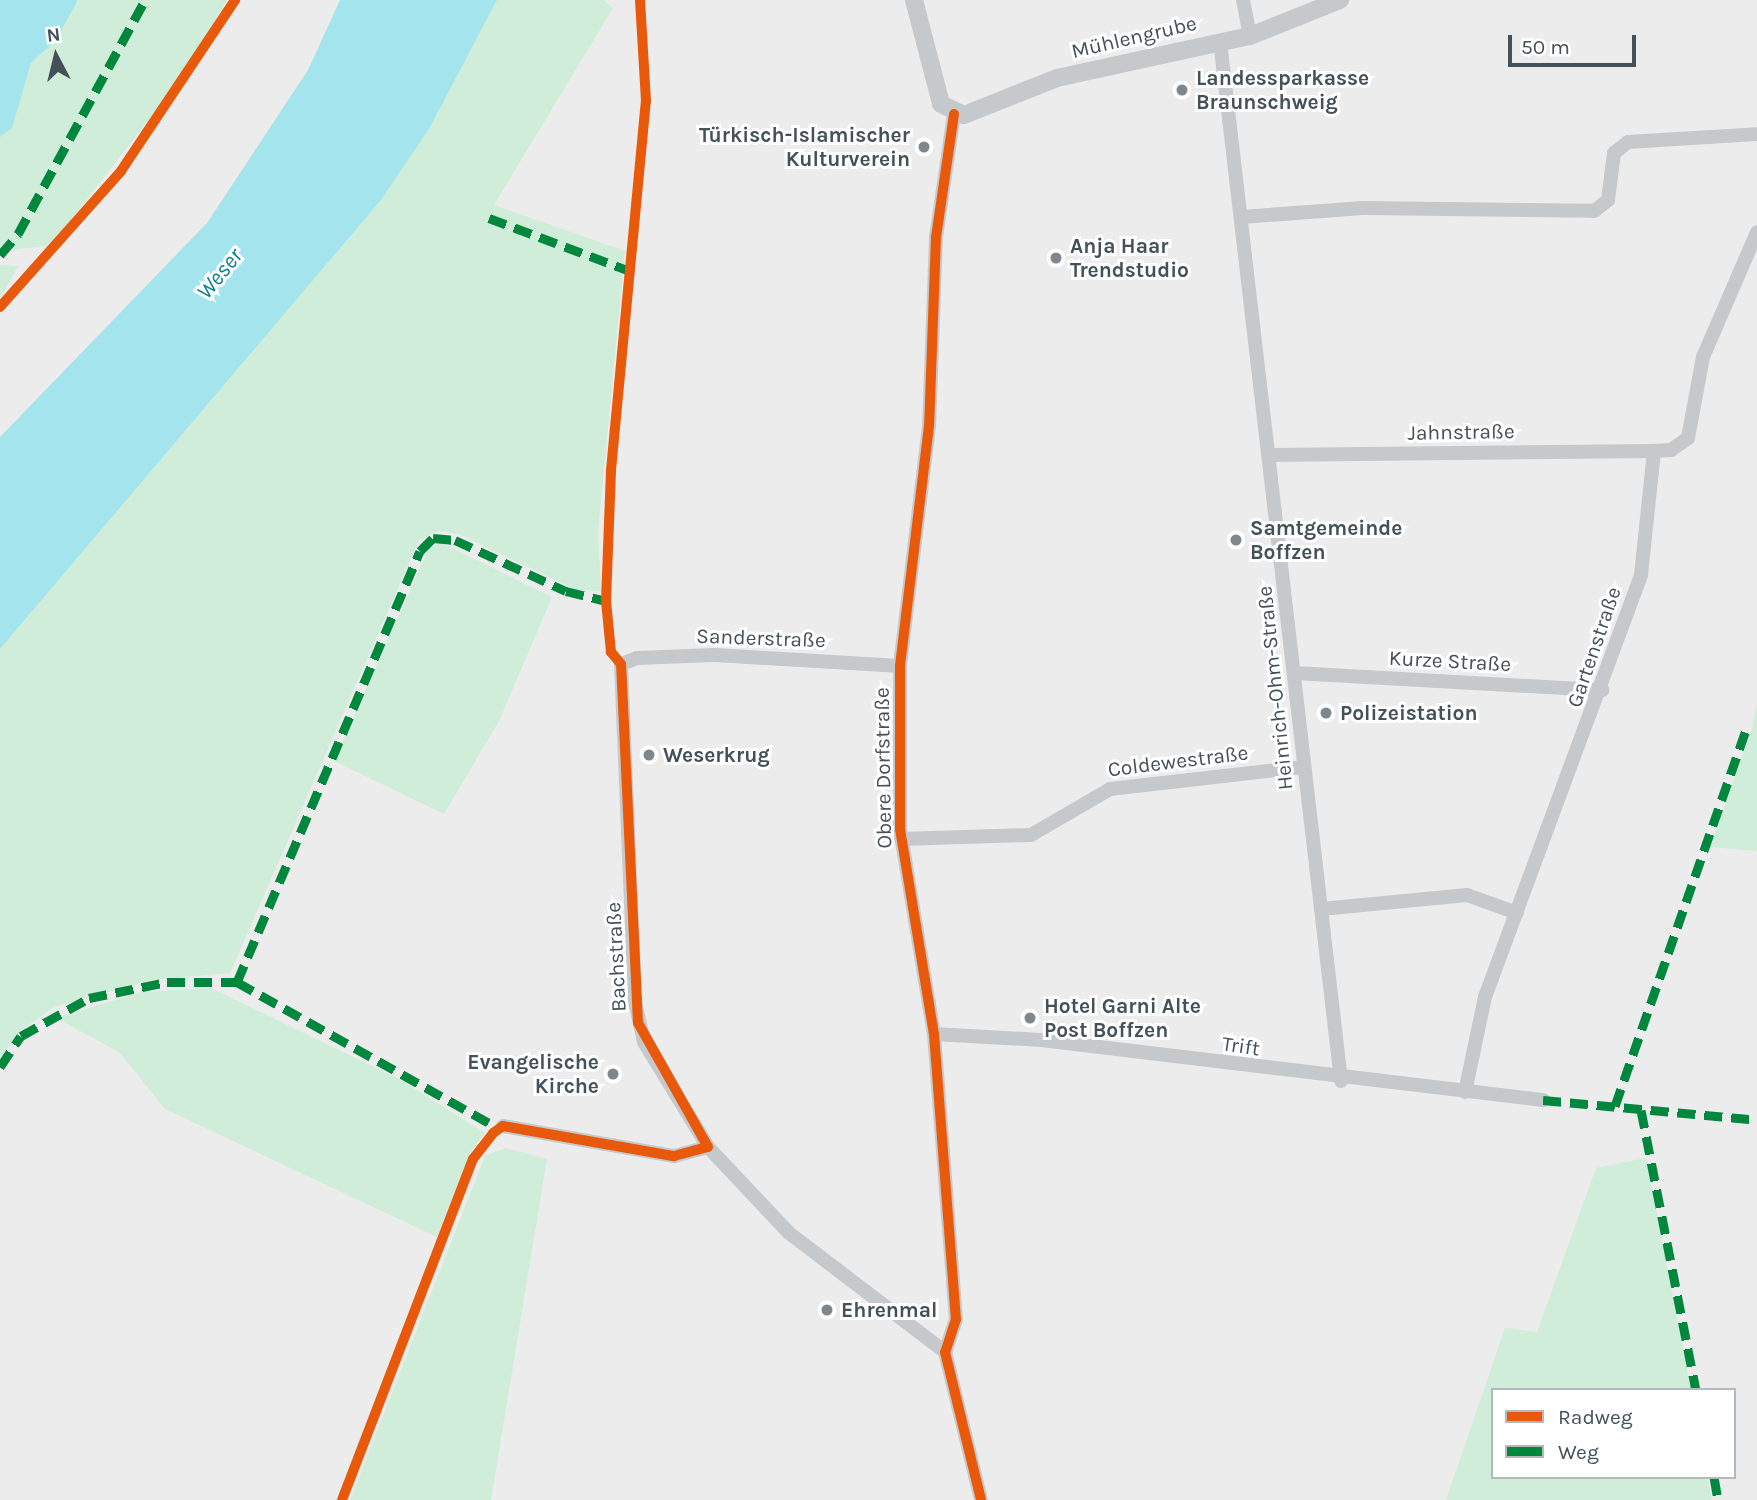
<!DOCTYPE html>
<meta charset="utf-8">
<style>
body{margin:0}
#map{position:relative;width:1757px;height:1500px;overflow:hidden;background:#edecec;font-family:Karla,sans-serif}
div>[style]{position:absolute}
.green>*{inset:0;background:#cfedd8}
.water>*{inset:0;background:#a4e4ec}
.minor>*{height:14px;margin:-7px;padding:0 7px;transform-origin:7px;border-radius:7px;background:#c6c9cb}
.tertiary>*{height:18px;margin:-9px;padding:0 9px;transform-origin:9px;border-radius:9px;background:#c6c9cb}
.quiet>*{height:9px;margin-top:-4.5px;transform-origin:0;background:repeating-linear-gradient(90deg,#00873e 0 18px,transparent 0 27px)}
.cycleway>*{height:10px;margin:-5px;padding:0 5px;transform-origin:5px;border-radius:5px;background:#e8590c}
.dots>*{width:19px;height:19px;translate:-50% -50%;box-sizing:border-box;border:4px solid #fff;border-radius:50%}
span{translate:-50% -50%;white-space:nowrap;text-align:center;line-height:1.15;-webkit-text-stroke:6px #fff;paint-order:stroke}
.street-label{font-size:21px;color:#445159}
.poi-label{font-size:21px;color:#445159;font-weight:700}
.left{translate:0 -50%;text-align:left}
.right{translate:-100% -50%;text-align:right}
.water-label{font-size:23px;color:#0b808f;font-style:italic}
.legend{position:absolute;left:1491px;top:1388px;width:245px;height:91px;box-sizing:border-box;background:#fff;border:2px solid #b4b9bd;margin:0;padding:9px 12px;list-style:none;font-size:21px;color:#445159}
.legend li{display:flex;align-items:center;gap:14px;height:35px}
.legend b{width:35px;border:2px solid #b4b9bd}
.north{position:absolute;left:21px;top:21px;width:70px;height:70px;-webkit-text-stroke:5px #fff;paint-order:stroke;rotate:353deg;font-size:19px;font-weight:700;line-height:28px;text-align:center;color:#445159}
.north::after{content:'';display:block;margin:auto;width:24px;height:32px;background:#445159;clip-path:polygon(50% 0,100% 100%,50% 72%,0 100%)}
.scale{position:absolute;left:1508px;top:35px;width:128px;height:32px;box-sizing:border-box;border:4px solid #445159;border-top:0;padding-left:9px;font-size:21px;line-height:24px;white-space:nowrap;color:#445159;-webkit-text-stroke:5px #fff;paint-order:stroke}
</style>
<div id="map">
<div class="green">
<i style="clip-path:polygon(78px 0,227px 0,180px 79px,64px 229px,46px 246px,0 251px,0 137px,12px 127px,31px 63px,56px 40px)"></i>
<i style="clip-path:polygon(497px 0,603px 0,613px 8px,494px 205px,625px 251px,598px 532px,601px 591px,576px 590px,459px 534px,439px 531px,419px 540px,230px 973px,152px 980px,54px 1007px,20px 1031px,0 1058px,0 649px,381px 200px,429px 129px)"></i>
<i style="clip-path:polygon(0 265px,18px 266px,0 299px)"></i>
<i style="clip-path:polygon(442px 543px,552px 597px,499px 721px,444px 814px,334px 761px,429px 548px)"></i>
<i style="clip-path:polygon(1757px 703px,1757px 851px,1710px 847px,1752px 729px)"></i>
<i style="clip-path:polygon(211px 988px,401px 1080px,485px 1133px,470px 1153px,437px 1237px,165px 1109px,119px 1052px,56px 1018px,142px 992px)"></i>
<i style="clip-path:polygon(506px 1148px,547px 1159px,491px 1500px,350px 1500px,485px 1156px)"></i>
<i style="clip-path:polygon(1646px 1158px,1691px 1390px,1493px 1390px,1493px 1477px,1707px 1477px,1712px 1500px,1446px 1500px,1505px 1328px,1537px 1332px,1596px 1168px)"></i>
</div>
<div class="water">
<i style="clip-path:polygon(0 0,78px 0,56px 40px,31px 63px,12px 128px,0 137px)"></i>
<i style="clip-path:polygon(340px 0,497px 0,429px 129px,381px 200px,0 649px,0 437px,207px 223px,308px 70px)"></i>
</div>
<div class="minor">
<i style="left:1243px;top:0;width:37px;rotate:79deg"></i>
<i style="left:1220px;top:41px;width:1047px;rotate:83.36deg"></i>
<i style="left:954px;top:114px;width:124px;rotate:98.3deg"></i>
<i style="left:936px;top:237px;width:189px;rotate:92.1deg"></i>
<i style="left:929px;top:426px;width:242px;rotate:96.9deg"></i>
<i style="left:900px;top:666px;width:163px;rotate:90deg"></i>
<i style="left:900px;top:829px;width:208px;rotate:80.6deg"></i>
<i style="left:934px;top:1034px;width:286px;rotate:85.6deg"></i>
<i style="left:956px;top:1319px;width:35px;rotate:108deg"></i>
<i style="left:945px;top:1352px;width:152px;rotate:76.3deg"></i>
<i style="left:1241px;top:217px;width:122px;rotate:-4.2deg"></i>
<i style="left:1363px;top:208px;width:231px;rotate:0.7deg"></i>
<i style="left:1594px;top:211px;width:18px;rotate:-38deg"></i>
<i style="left:1608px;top:200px;width:47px;rotate:-82.7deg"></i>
<i style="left:1614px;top:153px;width:18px;rotate:-38deg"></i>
<i style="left:1628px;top:142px;width:129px;rotate:-3.5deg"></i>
<i style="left:1269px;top:455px;width:385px;rotate:-0.6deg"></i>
<i style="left:900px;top:666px;width:186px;rotate:-176.6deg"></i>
<i style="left:714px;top:655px;width:77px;rotate:177.8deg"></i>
<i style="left:637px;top:658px;width:17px;rotate:159deg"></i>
<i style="left:621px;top:664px;width:338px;rotate:87.6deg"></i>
<i style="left:635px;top:1002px;width:41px;rotate:77.3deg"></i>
<i style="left:644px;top:1042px;width:123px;rotate:58.6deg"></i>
<i style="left:708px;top:1147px;width:118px;rotate:46.7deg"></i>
<i style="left:789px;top:1233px;width:196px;rotate:37.3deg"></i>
<i style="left:1295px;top:673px;width:308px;rotate:3.2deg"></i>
<i style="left:901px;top:839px;width:130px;rotate:-1.8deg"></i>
<i style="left:1031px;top:835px;width:91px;rotate:-30.2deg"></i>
<i style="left:1110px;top:789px;width:195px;rotate:-6.5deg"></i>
<i style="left:1321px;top:909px;width:147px;rotate:-5.5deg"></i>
<i style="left:1467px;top:895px;width:53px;rotate:19.8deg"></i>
<i style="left:934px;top:1034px;width:107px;rotate:3.2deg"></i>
<i style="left:1041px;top:1040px;width:506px;rotate:6.82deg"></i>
<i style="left:1465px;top:1092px;width:97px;rotate:-78.1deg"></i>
<i style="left:1485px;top:997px;width:450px;rotate:-69.7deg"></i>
<i style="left:1641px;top:575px;width:125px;rotate:-84deg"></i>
<i style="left:1654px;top:451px;width:17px;rotate:-3deg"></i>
<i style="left:1671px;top:450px;width:21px;rotate:-35deg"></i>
<i style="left:1688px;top:438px;width:82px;rotate:-79.5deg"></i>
<i style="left:1703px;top:357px;width:136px;rotate:-66.6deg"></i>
<i style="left:503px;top:1126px;width:174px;rotate:10deg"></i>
<i style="left:674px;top:1156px;width:35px;rotate:-15deg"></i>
</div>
<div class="tertiary">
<i style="left:914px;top:0;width:107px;rotate:75.4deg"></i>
<i style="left:941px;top:104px;width:25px;rotate:26deg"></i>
<i style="left:964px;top:115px;width:100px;rotate:-21.7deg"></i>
<i style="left:1057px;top:78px;width:198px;rotate:-12.3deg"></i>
<i style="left:1250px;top:36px;width:97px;rotate:-21.8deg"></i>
</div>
<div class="quiet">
<i style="left:489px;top:218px;width:151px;rotate:20.6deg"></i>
<i style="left:0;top:255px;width:28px;rotate:-49deg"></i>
<i style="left:18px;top:234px;width:266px;rotate:-61.5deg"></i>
<i style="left:237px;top:982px;width:468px;rotate:-67deg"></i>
<i style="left:420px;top:551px;width:18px;rotate:-45deg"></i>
<i style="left:433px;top:538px;width:22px;rotate:5deg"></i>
<i style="left:455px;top:540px;width:122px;rotate:24.7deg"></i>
<i style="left:566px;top:591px;width:41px;rotate:14deg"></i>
<i style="left:0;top:1067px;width:37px;rotate:-56deg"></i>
<i style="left:21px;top:1036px;width:78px;rotate:-29.2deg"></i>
<i style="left:89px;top:998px;width:80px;rotate:-11.6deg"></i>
<i style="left:167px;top:982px;width:70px"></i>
<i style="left:237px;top:982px;width:301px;rotate:29.2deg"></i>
<i style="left:1543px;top:1100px;width:215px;rotate:5.3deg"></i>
<i style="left:1615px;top:1106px;width:401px;rotate:-70.8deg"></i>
<i style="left:1641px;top:1110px;width:285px;rotate:78.9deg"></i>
<i style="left:1714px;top:1477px;width:23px;rotate:80deg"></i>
</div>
<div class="cycleway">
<i style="left:954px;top:114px;width:124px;rotate:98.3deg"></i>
<i style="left:936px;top:237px;width:189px;rotate:92.1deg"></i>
<i style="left:929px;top:426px;width:242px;rotate:96.9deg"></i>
<i style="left:900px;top:666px;width:163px;rotate:90deg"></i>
<i style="left:900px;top:829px;width:208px;rotate:80.6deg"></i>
<i style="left:934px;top:1034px;width:286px;rotate:85.6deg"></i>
<i style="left:956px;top:1319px;width:35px;rotate:108deg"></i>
<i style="left:945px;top:1352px;width:152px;rotate:76.3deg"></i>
<i style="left:0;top:307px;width:182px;rotate:-48.3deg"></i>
<i style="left:121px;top:171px;width:206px;rotate:-56.3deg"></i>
<i style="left:342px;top:1500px;width:365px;rotate:-69deg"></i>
<i style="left:473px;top:1159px;width:33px;rotate:-52deg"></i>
<i style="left:493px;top:1133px;width:12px;rotate:-35deg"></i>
<i style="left:503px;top:1126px;width:174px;rotate:10deg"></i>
<i style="left:674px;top:1156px;width:35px;rotate:-15deg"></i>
<i style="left:708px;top:1147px;width:142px;rotate:-119.4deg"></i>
<i style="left:638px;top:1023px;width:359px;rotate:-92.7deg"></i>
<i style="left:621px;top:664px;width:16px;rotate:-130deg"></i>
<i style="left:611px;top:652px;width:51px;rotate:-95.6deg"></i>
<i style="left:606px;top:601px;width:131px;rotate:-87.8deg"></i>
<i style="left:611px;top:470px;width:371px;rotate:-84.6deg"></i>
<i style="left:646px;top:101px;width:101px;rotate:-93.4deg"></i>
</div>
<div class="dots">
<i style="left:1182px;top:90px;background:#7f878c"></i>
<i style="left:924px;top:147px;background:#7f878c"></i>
<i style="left:1056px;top:258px;background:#7f878c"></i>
<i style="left:1236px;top:540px;background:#7f878c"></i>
<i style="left:1326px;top:713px;background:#7f878c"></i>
<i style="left:649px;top:755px;background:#7f878c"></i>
<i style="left:1030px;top:1018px;background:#7f878c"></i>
<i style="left:613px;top:1074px;background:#7f878c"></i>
<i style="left:827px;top:1310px;background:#7f878c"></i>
</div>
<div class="street-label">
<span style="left:1134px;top:37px;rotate:-13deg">Mühlengrube</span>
<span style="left:1461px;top:432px;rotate:-1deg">Jahnstraße</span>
<span style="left:761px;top:638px;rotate:2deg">Sanderstraße</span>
<span style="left:1594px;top:647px;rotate:-71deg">Gartenstraße</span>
<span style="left:1450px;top:661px;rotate:3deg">Kurze Straße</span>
<span style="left:1275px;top:688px;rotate:-96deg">Heinrich-Ohm-Straße</span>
<span style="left:1178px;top:761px;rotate:-7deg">Coldewestraße</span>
<span style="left:883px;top:768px;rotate:-91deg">Obere Dorfstraße</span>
<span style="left:616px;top:957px;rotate:-93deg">Bachstraße</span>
<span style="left:1241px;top:1046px;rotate:8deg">Trift</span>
</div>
<div class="poi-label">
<span class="left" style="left:1196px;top:90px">Landessparkasse<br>Braunschweig</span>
<span class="right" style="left:910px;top:147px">Türkisch-Islamischer<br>Kulturverein</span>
<span class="left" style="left:1070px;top:258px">Anja Haar<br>Trendstudio</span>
<span class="left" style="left:1250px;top:540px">Samtgemeinde<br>Boffzen</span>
<span class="left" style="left:1340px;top:713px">Polizeistation</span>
<span class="left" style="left:663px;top:755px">Weserkrug</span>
<span class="left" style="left:1044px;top:1018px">Hotel Garni Alte<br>Post Boffzen</span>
<span class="right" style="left:599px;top:1074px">Evangelische<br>Kirche</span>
<span class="left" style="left:841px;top:1310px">Ehrenmal</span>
</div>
<div class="water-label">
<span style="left:220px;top:274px;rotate:-51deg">Weser</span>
</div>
<ul class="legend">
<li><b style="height:9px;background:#e8590c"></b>Radweg</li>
<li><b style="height:9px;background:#00873e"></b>Weg</li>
</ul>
<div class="north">N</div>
<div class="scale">50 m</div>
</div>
